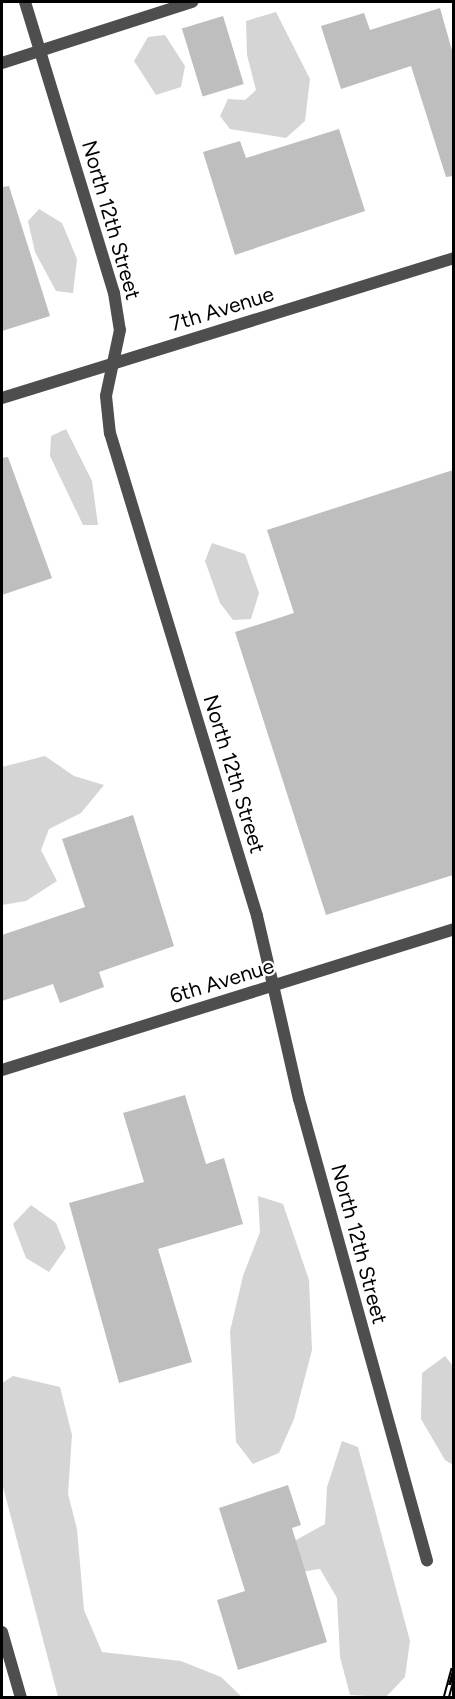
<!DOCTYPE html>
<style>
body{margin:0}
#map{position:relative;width:455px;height:1699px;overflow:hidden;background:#fff;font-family:Figtree,sans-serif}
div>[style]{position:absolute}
.green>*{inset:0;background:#d5d5d5}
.building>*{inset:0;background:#bebebe;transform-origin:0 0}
.service>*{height:12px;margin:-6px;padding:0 6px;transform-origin:6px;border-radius:6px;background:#4e4e4e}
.minor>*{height:12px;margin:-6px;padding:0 6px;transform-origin:6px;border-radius:6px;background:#4e4e4e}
.rail>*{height:7px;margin-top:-3.5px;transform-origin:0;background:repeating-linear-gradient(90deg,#fff 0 14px,#000 0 28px);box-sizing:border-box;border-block:2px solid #000}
span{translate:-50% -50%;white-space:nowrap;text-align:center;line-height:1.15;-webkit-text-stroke:4.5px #fff;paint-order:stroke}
.street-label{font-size:21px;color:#000}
.frame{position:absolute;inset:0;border:3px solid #000;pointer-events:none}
</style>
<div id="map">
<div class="green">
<i style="clip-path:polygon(276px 12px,310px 79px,305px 121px,286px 138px,230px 129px,220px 116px,228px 99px,245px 100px,256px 90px,247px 55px,246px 21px)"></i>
<i style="clip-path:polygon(165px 35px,185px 66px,181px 87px,156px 95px,134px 61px,148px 37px)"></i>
<i style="clip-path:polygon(39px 209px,62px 223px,77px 259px,73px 293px,56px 291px,35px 252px,28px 221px)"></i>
<i style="clip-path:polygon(66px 429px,92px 481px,98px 525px,83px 525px,50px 456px,51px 436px)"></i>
<i style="clip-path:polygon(212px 543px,245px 554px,259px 593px,251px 619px,233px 620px,220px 603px,205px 561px)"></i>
<i style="clip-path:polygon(45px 756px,74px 776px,104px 785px,81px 813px,49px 829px,41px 850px,57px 881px,26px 901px,2px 905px,2px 767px)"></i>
<i style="clip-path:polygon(258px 1196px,283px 1204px,309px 1280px,312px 1350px,294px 1419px,279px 1453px,253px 1464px,236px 1442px,230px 1331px,243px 1276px,260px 1232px)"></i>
<i style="clip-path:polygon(31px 1205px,56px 1223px,66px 1248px,49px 1272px,26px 1258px,13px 1224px)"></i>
<i style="clip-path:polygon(445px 1356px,453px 1366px,453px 1465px,445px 1460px,421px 1419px,422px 1373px)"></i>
<i style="clip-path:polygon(13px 1376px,60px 1387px,72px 1435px,68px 1494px,77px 1529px,84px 1610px,102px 1652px,181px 1661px,221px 1677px,242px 1697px,58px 1697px,2px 1483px,2px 1383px)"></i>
<i style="clip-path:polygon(342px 1441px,358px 1447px,410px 1641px,405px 1677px,386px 1697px,350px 1695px,340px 1657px,337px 1598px,320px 1569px,287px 1574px,287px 1545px,325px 1524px,327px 1487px)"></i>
</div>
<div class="building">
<i style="clip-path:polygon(440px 8px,453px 54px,453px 176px,446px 177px,411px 66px,341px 89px,321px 26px,364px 13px,370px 30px)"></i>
<i style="left:223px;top:16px;width:71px;height:43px;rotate:73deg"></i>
<i style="clip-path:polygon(339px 129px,365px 211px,235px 255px,203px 152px,240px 141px,246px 158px)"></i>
<i style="clip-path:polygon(9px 186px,50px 316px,2px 331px,2px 187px)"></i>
<i style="clip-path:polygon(8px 457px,52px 578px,2px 595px,2px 458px)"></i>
<i style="clip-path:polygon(453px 470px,453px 875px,326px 915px,235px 632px,294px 613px,267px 530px)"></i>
<i style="clip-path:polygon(133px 815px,174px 946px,99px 972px,104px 987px,60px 1003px,53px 984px,2px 1001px,2px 935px,85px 907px,62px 839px)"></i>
<i style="clip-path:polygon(185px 1095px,206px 1164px,224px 1158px,243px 1224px,158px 1249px,192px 1362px,119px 1383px,69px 1203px,144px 1182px,123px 1113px)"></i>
<i style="clip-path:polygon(288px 1485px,301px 1525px,292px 1528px,327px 1642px,238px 1670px,217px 1600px,245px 1591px,219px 1508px)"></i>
</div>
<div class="service">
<i style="left:2px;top:63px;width:200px;rotate:-17.8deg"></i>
<i style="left:273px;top:985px;width:117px;rotate:77.2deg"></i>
<i style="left:299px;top:1099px;width:479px;rotate:74.5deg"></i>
<i style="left:2px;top:1632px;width:69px;rotate:73.9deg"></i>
</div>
<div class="minor">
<i style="left:25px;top:2px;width:304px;rotate:73deg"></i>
<i style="left:114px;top:293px;width:37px;rotate:81deg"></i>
<i style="left:120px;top:330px;width:67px;rotate:102deg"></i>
<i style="left:106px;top:396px;width:37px;rotate:84deg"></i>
<i style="left:110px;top:433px;width:505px;rotate:73.07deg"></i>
<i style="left:257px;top:916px;width:71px;rotate:76.9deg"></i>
<i style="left:2px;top:398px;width:473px;rotate:-17.2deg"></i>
<i style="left:2px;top:1070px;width:473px;rotate:-17.3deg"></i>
</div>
<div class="rail">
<i style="left:446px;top:1698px;width:31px;rotate:-75deg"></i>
</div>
<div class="street-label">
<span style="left:111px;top:220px;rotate:74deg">North 12th Street</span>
<span style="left:222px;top:309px;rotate:-17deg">7th Avenue</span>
<span style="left:234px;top:774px;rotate:73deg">North 12th Street</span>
<span style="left:222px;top:981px;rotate:-17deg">6th Avenue</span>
<span style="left:359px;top:1244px;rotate:75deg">North 12th Street</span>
</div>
<div class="frame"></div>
</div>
